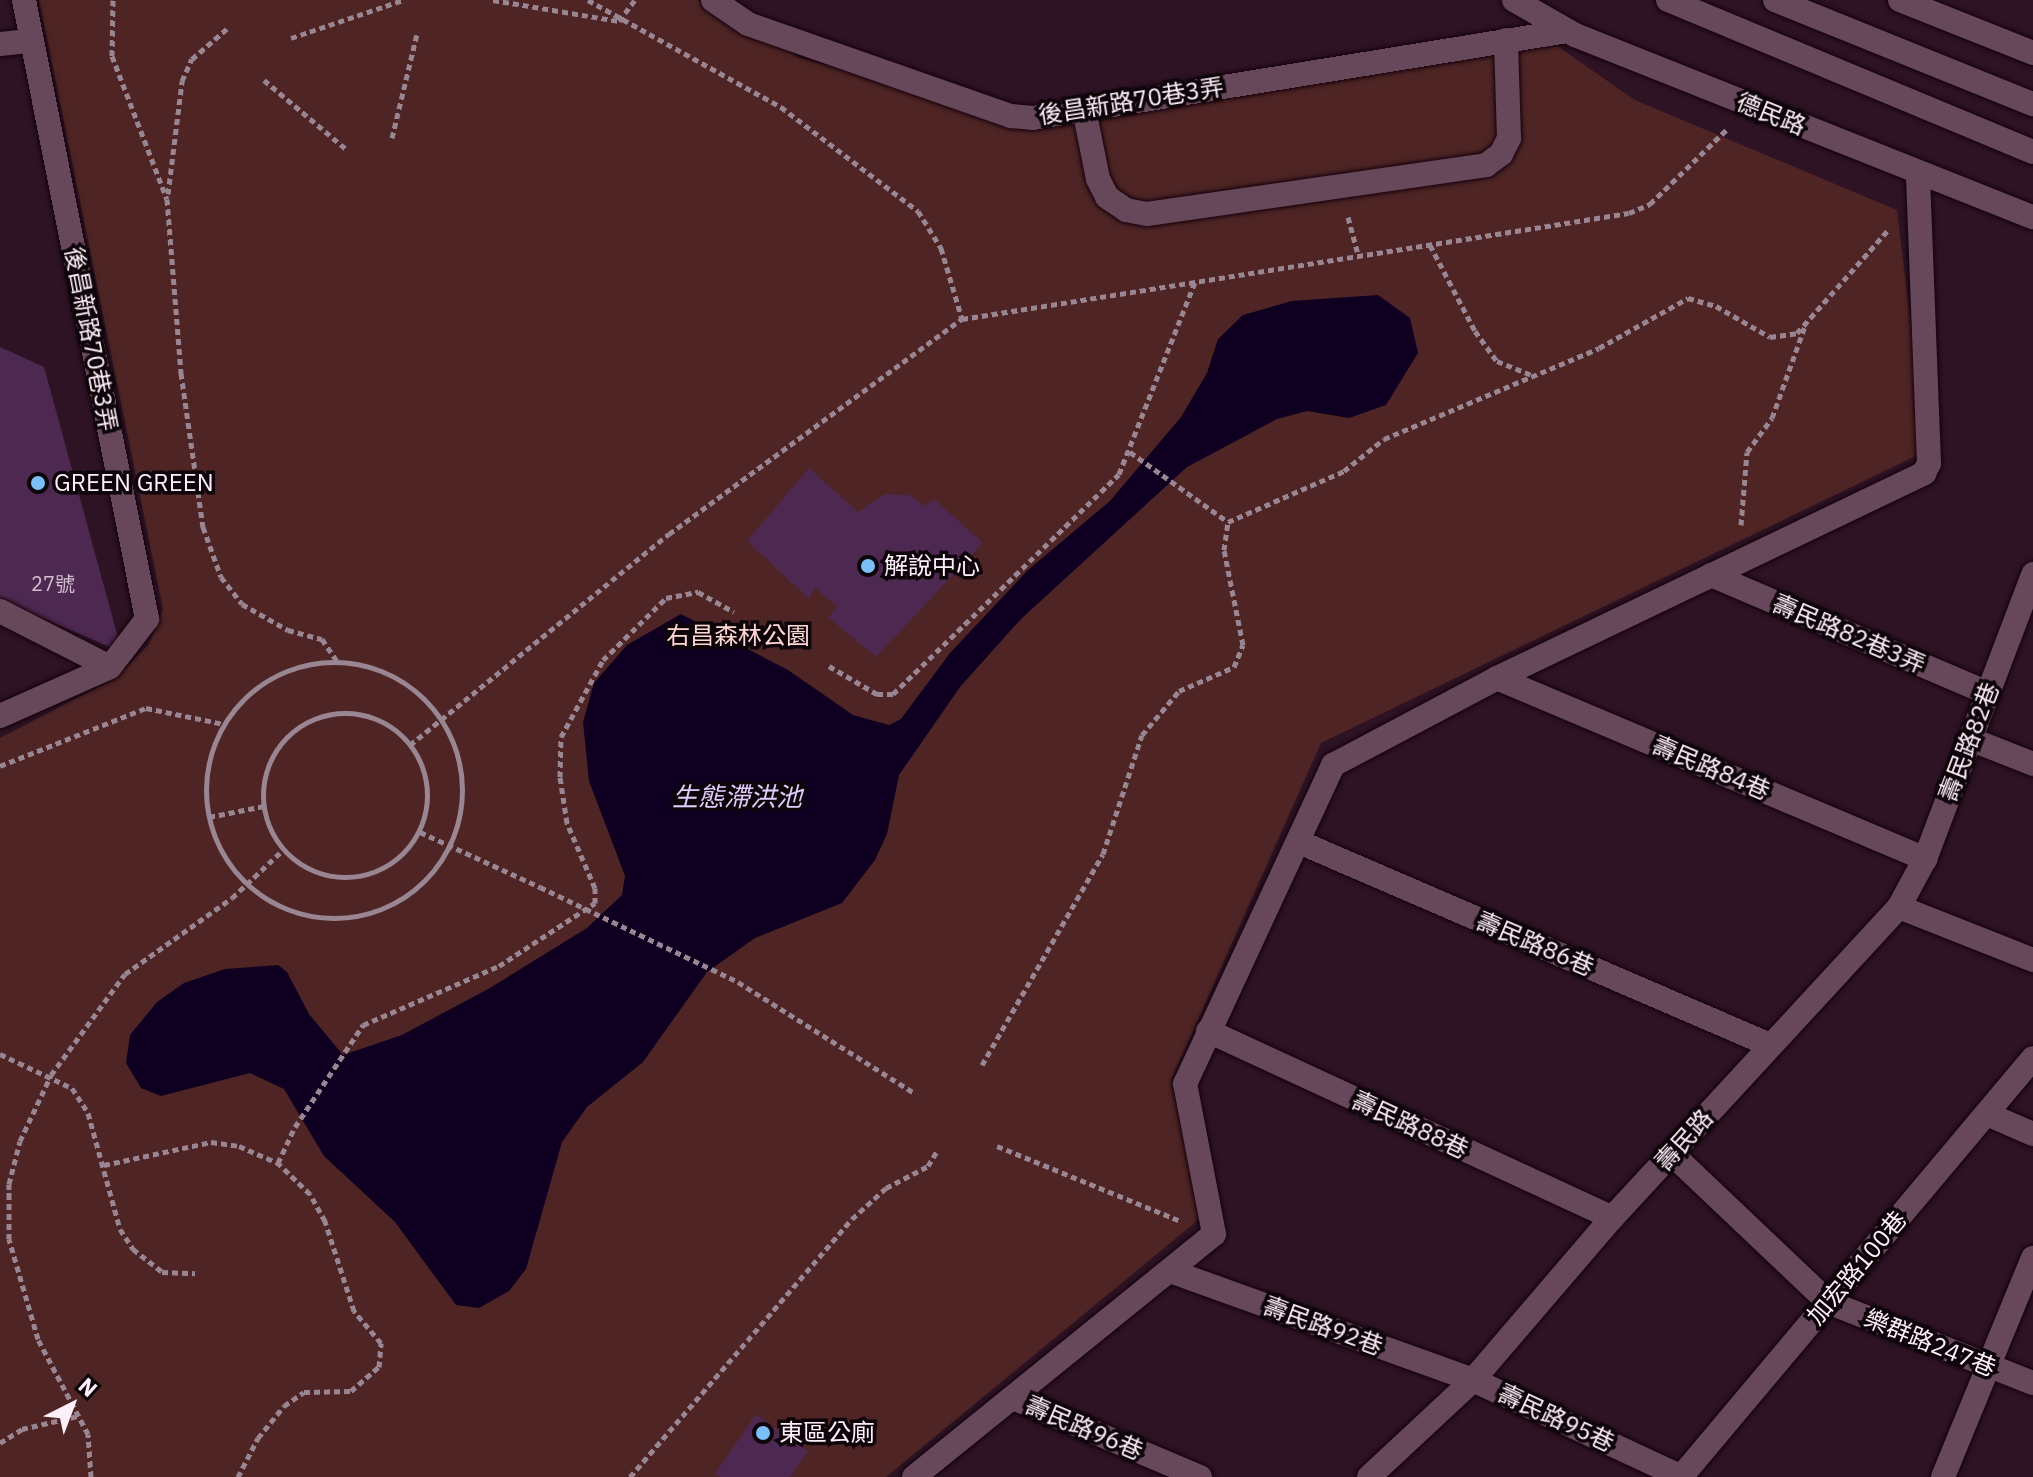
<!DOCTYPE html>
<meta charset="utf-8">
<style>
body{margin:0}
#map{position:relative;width:2033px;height:1477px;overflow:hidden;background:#2d1324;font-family:"IBM Plex Sans","Noto Sans TC",sans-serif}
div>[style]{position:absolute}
.green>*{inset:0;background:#4e2424}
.water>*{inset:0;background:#0f0021}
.building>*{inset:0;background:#4d2951}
.path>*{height:5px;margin-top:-2.5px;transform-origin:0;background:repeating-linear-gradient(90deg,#9a8692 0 6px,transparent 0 10px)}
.path>.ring{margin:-2.5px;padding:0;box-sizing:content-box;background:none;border:5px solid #9a8692;border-radius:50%}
.roads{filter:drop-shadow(0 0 2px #14010d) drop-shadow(0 0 2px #14010d)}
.minor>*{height:24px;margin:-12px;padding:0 12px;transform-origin:12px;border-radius:12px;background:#66485a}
.path-bridge>*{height:5px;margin-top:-2.5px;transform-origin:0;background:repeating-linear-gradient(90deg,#9a8692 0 6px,transparent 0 10px)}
.dots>*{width:22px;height:22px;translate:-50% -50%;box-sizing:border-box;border:4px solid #0e050a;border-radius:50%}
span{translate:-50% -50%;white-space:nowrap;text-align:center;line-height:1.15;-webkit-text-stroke:7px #0e050a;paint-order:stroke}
.number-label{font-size:20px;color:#d1bdce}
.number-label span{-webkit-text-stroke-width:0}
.street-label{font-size:24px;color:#fdeef7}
.poi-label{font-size:24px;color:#fdeef7}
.left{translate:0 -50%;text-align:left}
.park-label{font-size:24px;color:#fed7d5}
.water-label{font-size:26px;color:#e0ccfb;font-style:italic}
.north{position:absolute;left:32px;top:1365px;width:80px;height:80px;-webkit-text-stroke:6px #0e050a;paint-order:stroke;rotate:42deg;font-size:22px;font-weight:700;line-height:32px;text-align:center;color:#fdeef7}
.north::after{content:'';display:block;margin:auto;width:28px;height:36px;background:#fdeef7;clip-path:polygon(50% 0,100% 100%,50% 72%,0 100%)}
</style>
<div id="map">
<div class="green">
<i style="clip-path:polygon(39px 0,715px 0,799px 58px,1037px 119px,1534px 30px,1635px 100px,1897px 210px,1926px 451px,1321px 743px,1171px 1080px,1203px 1216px,886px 1477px,0 1477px,0 738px,116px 678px,149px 644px,163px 609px)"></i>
</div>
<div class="water">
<i style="clip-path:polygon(1378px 295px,1410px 318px,1418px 353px,1386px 405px,1349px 418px,1307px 411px,1277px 419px,1187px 467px,1021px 619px,960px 687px,899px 775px,887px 834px,875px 860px,842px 903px,755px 938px,707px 972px,643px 1062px,587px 1107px,562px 1142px,526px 1269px,509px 1291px,479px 1308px,456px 1305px,395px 1222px,324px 1156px,284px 1089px,250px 1073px,161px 1096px,141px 1088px,126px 1063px,130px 1035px,157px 1002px,184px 983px,225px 969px,278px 965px,287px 972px,309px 1014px,343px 1055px,402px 1035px,490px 988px,587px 928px,622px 895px,625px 876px,589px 781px,583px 722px,594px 683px,627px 645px,681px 614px,788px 670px,853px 715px,889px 725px,901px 719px,950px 653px,1028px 570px,1110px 501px,1181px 417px,1207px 373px,1218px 339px,1243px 315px,1292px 301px)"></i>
</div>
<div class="building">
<i style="clip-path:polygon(0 347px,44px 367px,122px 652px,0 600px)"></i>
<i style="clip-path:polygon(809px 468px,858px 512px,885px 494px,909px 495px,925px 506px,934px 499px,983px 543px,876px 657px,828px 617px,838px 607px,815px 588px,809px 599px,747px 541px)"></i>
<i style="clip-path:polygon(756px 1414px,808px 1451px,790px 1477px,720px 1477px,715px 1474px)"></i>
</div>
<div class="path">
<i style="left:113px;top:0;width:56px;rotate:91deg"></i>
<i style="left:112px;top:56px;width:153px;rotate:69deg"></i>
<i style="left:167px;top:199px;width:175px;rotate:85.4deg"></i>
<i style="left:181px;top:373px;width:156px;rotate:81.9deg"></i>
<i style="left:203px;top:527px;width:53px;rotate:70.2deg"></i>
<i style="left:221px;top:577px;width:34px;rotate:52deg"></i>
<i style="left:242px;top:604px;width:53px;rotate:29.5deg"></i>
<i style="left:288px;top:630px;width:35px;rotate:15deg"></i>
<i style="left:322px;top:639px;width:27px;rotate:56deg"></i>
<i style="left:493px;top:0;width:128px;rotate:9.5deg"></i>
<i style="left:619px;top:21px;width:26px;rotate:-53deg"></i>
<i style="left:588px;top:0;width:221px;rotate:29deg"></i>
<i style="left:781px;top:107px;width:172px;rotate:37.2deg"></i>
<i style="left:918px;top:211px;width:44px;rotate:58.1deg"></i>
<i style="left:941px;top:248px;width:74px;rotate:73.5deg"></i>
<i style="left:291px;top:38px;width:118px;rotate:-18.7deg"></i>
<i style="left:264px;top:80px;width:107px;rotate:40.1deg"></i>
<i style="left:392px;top:138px;width:107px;rotate:-76.5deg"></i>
<i style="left:168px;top:194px;width:114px;rotate:-82.9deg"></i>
<i style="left:182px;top:81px;width:24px;rotate:-66deg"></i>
<i style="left:192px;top:59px;width:49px;rotate:-40.9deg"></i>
<i style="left:1348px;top:217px;width:39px;rotate:75deg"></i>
<i style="left:1430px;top:245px;width:97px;rotate:62.4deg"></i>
<i style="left:1475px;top:331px;width:37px;rotate:54deg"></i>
<i style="left:1497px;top:361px;width:40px;rotate:22deg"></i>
<i style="left:1130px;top:452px;width:120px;rotate:35.5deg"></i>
<i style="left:1741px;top:525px;width:73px;rotate:-85.3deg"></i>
<i style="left:1747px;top:452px;width:42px;rotate:-53.7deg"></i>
<i style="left:1772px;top:418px;width:98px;rotate:-70.3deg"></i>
<i class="ring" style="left:206px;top:662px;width:251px;height:251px"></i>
<i style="left:829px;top:666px;width:56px;rotate:30.3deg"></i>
<i style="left:877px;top:694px;width:16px"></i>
<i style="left:893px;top:694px;width:315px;rotate:-44.2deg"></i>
<i style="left:1119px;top:474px;width:209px;rotate:-68.4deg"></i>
<i class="ring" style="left:263px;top:713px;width:159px;height:159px"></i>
<i style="left:410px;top:745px;width:334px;rotate:-39.2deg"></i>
<i style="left:669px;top:534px;width:363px;rotate:-36.3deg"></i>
<i style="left:962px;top:319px;width:675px;rotate:-9.03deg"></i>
<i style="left:1629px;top:213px;width:23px;rotate:-23deg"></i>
<i style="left:1650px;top:204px;width:107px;rotate:-44.2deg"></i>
<i style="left:0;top:766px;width:157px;rotate:-21.7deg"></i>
<i style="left:146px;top:708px;width:80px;rotate:11.6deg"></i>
<i style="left:209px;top:817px;width:56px;rotate:-11.3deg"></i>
<i style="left:420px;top:832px;width:132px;rotate:24.6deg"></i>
<i style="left:738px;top:982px;width:210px;rotate:32.2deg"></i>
<i style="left:0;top:1054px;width:80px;rotate:25.3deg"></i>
<i style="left:72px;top:1088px;width:30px;rotate:57deg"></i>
<i style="left:88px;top:1113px;width:120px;rotate:74.6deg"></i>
<i style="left:120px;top:1229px;width:24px;rotate:57deg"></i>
<i style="left:133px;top:1249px;width:37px;rotate:38deg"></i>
<i style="left:162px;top:1272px;width:33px;rotate:2deg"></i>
<i style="left:982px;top:1065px;width:243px;rotate:-60.2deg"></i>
<i style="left:1103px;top:854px;width:125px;rotate:-71.9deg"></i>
<i style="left:1142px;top:735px;width:57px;rotate:-49.9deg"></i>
<i style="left:1179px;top:691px;width:60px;rotate:-23.6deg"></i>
<i style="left:1234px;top:667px;width:24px;rotate:-68deg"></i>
<i style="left:1243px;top:645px;width:97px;rotate:-101.3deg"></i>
<i style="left:1224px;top:550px;width:28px;rotate:-82deg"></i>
<i style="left:1228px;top:522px;width:127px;rotate:-23.7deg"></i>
<i style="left:1344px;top:471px;width:51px;rotate:-38.7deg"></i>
<i style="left:1384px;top:439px;width:233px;rotate:-22.9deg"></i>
<i style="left:1599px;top:348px;width:102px;rotate:-29.3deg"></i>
<i style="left:1688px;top:298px;width:29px;rotate:16deg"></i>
<i style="left:1716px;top:306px;width:62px;rotate:29.9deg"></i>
<i style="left:1770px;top:337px;width:27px;rotate:-8deg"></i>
<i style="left:1797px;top:333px;width:139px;rotate:-48.5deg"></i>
<i style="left:997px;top:1146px;width:199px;rotate:22.2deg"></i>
<i style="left:104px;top:1165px;width:109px;rotate:-12.1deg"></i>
<i style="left:211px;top:1142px;width:28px;rotate:8deg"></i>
<i style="left:239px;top:1146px;width:43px;rotate:23.6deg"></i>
<i style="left:0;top:1443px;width:26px;rotate:-32deg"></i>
<i style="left:22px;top:1429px;width:57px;rotate:-13.1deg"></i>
<i style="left:91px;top:1477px;width:43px;rotate:-94deg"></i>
<i style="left:88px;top:1434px;width:107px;rotate:-117.8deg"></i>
<i style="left:38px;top:1339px;width:104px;rotate:-106.2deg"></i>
<i style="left:9px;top:1239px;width:55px;rotate:-90deg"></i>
<i style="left:9px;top:1184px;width:44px;rotate:-75.7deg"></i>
<i style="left:20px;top:1141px;width:73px;rotate:-64.8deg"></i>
<i style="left:51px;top:1075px;width:125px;rotate:-53.8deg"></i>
<i style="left:125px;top:974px;width:131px;rotate:-35.4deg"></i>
<i style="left:232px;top:898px;width:70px;rotate:-43.3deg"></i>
<i style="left:238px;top:1477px;width:44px;rotate:-62.9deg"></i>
<i style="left:258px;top:1438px;width:41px;rotate:-50.9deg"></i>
<i style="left:284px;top:1406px;width:24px;rotate:-35deg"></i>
<i style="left:304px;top:1392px;width:47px;rotate:-1.2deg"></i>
<i style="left:351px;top:1391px;width:37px;rotate:-41deg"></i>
<i style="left:379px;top:1367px;width:24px;rotate:-85deg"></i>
<i style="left:381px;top:1343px;width:42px;rotate:-130.2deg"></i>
<i style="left:354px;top:1311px;width:95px;rotate:-107.9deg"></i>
<i style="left:325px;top:1221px;width:31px;rotate:-119deg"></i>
<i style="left:310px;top:1194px;width:45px;rotate:-135.9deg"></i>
<i style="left:278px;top:1163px;width:40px;rotate:-65deg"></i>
<i style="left:295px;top:1127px;width:123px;rotate:-56.3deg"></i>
<i style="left:363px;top:1025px;width:148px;rotate:-23.5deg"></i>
<i style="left:499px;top:966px;width:115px;rotate:-33.3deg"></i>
<i style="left:595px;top:903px;width:15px;rotate:-90deg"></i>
<i style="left:595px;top:888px;width:71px;rotate:-113.3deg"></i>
<i style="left:567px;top:823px;width:47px;rotate:-98.7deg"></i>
<i style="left:560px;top:777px;width:40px;rotate:-88.6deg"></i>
<i style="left:561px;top:737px;width:88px;rotate:-61.4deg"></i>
<i style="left:603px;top:660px;width:88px;rotate:-44.5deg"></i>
<i style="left:666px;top:598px;width:33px;rotate:-11deg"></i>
<i style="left:698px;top:592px;width:41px;rotate:29.1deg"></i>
<i style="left:630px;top:1477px;width:340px;rotate:-49.3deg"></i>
<i style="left:852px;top:1219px;width:46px;rotate:-42.4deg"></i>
<i style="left:886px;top:1188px;width:47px;rotate:-27.6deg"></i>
<i style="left:928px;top:1166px;width:17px;rotate:-59deg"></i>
</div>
<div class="roads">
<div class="minor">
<i style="left:713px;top:0;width:42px;rotate:34.4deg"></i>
<i style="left:748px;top:24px;width:279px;rotate:19.3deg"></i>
<i style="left:1011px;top:116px;width:22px;rotate:5deg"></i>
<i style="left:1033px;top:118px;width:541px;rotate:-9.25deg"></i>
<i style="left:1514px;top:0;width:70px;rotate:29.8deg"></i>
<i style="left:1575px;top:35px;width:493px;rotate:21.7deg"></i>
<i style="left:1668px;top:0;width:395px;rotate:22.6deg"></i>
<i style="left:1775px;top:0;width:278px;rotate:22deg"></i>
<i style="left:1900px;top:0;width:143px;rotate:21.7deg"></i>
<i style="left:0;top:44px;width:31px;rotate:-6deg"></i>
<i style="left:1084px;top:109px;width:71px;rotate:78.7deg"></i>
<i style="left:1098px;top:179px;width:20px;rotate:63deg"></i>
<i style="left:1107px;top:197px;width:23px;rotate:34deg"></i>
<i style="left:1126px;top:210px;width:21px;rotate:11deg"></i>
<i style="left:1147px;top:214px;width:343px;rotate:-8.2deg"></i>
<i style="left:1486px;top:165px;width:19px;rotate:-36deg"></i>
<i style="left:1501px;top:154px;width:18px;rotate:-63deg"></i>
<i style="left:1509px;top:138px;width:98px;rotate:-91.8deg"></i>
<i style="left:1711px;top:575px;width:300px;rotate:23.1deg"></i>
<i style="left:0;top:611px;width:123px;rotate:27deg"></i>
<i style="left:1497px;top:678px;width:465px;rotate:22.9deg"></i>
<i style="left:0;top:716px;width:120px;rotate:-24deg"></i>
<i style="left:110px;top:667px;width:61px;rotate:-52.4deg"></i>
<i style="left:147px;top:619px;width:631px;rotate:-101.24deg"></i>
<i style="left:1970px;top:739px;width:68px;rotate:21.6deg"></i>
<i style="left:1299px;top:842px;width:513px;rotate:23.32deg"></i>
<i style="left:1899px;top:907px;width:55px;rotate:-61.6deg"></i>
<i style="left:1925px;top:859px;width:305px;rotate:-69.2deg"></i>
<i style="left:1208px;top:1031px;width:445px;rotate:24.8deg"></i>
<i style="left:1987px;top:1114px;width:50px;rotate:23.5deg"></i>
<i style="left:1672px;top:1154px;width:215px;rotate:43.5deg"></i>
<i style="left:1828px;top:1302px;width:220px;rotate:21.6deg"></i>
<i style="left:1173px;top:1272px;width:319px;rotate:19.8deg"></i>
<i style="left:1473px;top:1380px;width:230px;rotate:24.9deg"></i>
<i style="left:1013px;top:1398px;width:203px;rotate:22.9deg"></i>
<i style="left:914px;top:1477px;width:386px;rotate:-39deg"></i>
<i style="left:1214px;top:1234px;width:153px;rotate:-100.9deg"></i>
<i style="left:1185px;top:1084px;width:352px;rotate:-65.1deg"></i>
<i style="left:1333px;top:765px;width:186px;rotate:-27.9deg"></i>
<i style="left:1497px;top:678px;width:474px;rotate:-25.6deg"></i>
<i style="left:1924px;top:473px;width:11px;rotate:-63deg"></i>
<i style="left:1929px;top:463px;width:288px;rotate:-92.2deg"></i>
<i style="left:1369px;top:1477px;width:142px;rotate:-43deg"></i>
<i style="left:1473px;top:1380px;width:213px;rotate:-49.4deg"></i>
<i style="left:1612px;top:1218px;width:423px;rotate:-47.3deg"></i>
<i style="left:1899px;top:907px;width:144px;rotate:21.6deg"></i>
<i style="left:1681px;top:1477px;width:547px;rotate:-49.97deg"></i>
<i style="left:1943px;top:1477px;width:237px;rotate:-67.7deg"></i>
</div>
</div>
<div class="path-bridge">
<i style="left:540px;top:887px;width:220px;rotate:25.6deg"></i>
</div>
<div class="dots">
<i style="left:38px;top:483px;background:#7bbef8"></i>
<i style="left:868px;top:566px;background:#7bbef8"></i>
<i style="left:763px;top:1433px;background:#7bbef8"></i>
</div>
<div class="number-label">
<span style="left:53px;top:583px">27號</span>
</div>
<div class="street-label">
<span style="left:1131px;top:101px;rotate:-9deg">後昌新路70巷3弄</span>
<span style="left:1771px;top:114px;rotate:22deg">德民路</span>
<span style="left:91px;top:339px;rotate:79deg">後昌新路70巷3弄</span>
<span style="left:1849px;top:634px;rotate:23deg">壽民路82巷3弄</span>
<span style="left:1969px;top:742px;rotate:-69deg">壽民路82巷</span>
<span style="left:1711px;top:768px;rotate:23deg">壽民路84巷</span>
<span style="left:1535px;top:944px;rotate:23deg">壽民路86巷</span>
<span style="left:1410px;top:1125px;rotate:25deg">壽民路88巷</span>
<span style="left:1684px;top:1140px;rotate:-48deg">壽民路</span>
<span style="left:1857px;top:1268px;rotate:-50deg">加宏路100巷</span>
<span style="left:1323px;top:1326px;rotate:20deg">壽民路92巷</span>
<span style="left:1930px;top:1343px;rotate:22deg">樂群路247巷</span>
<span style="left:1556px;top:1418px;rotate:25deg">壽民路95巷</span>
<span style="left:1084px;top:1428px;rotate:23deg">壽民路96巷</span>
</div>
<div class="poi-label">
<span class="left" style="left:54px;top:483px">GREEN GREEN</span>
<span class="left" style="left:884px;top:566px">解說中心</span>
<span class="left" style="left:779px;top:1433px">東區公廁</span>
</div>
<div class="park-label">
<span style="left:738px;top:636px">右昌森林公園</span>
</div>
<div class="water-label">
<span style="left:737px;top:797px">生態滯洪池</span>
</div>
<div class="north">N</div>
</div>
